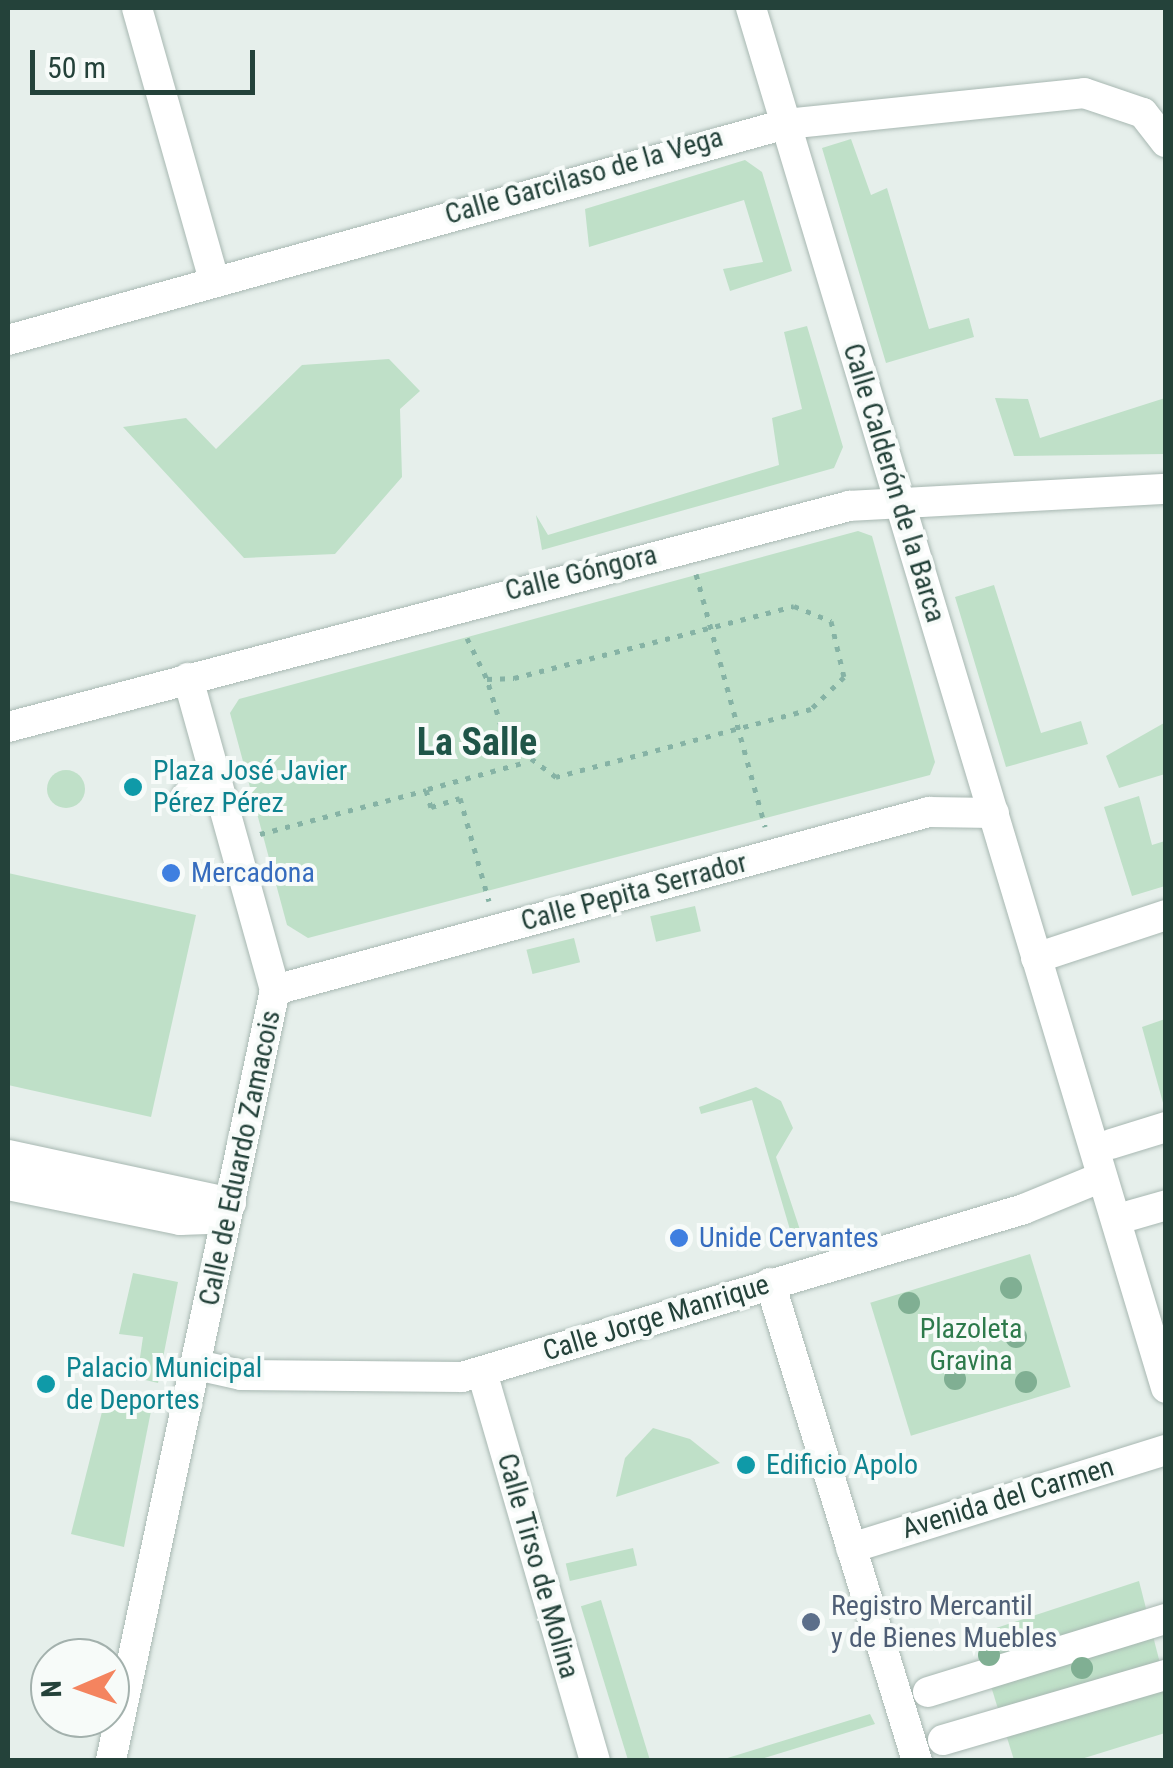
<!DOCTYPE html>
<meta charset="utf-8">
<style>
body{margin:0}
#map{position:relative;width:1173px;height:1768px;overflow:hidden;background:#e6efeb;font-family:"Roboto Condensed",sans-serif}
div>[style]{position:absolute}
.green>*{inset:0;background:#bfe0c8;transform-origin:0 0}
.round{border-radius:50%}
.path>*{height:5px;margin-top:-2.5px;transform-origin:0;background:repeating-linear-gradient(90deg,#86b3a5 0 5px,transparent 0 13px)}
.roads{filter:drop-shadow(0 0 2px #a8b8b2) drop-shadow(0 0 2px #a8b8b2)}
.minor>*{height:30px;margin:-15px;padding:0 15px;transform-origin:15px;border-radius:15px;background:#fff}
.trees>*{width:22px;height:22px;margin:-11px;border-radius:50%;background:#80af93}
.dots>*{width:28px;height:28px;translate:-50% -50%;box-sizing:border-box;border:5px solid #f7fbf9;border-radius:50%}
span{translate:-50% -50%;white-space:nowrap;text-align:center;line-height:1.15;-webkit-text-stroke:8px #f7fbf9;paint-order:stroke}
.street-label{font-size:28px;color:#24423a}
.culture-label{font-size:28px;color:#0d838f}
.left{translate:0 -50%;text-align:left}
.shop-label{font-size:28px;color:#366cbe}
.park-label{font-size:28px;color:#2d7a4b}
.service-label{font-size:28px;color:#4e5e75}
.district-label{font-size:38px;color:#1f5548;font-weight:700}
.frame{position:absolute;inset:0;border:10px solid #24423a;pointer-events:none}
.north{position:absolute;left:30px;top:1638px;width:100px;height:100px;box-sizing:border-box;background:#f7fbf9;border:2px solid #a3b1ad;border-radius:50%;rotate:268deg;font-size:28px;font-weight:700;line-height:40px;text-align:center;color:#24423a}
.north::after{content:'';display:block;margin:auto;width:35px;height:45px;background:#f4845f;clip-path:polygon(50% 0,100% 100%,50% 72%,0 100%)}
.scale{position:absolute;left:30px;top:50px;width:225px;height:45px;box-sizing:border-box;border:5px solid #24423a;border-top:0;padding-left:12px;font-size:30px;line-height:35px;white-space:nowrap;color:#24423a;-webkit-text-stroke:8px #f7fbf9;paint-order:stroke}
</style>
<div id="map">
<div class="green">
<i style="clip-path:polygon(851px 139px,871px 195px,887px 188px,929px 329px,969px 318px,974px 337px,886px 363px,822px 148px)"></i>
<i style="clip-path:polygon(745px 160px,762px 172px,792px 271px,730px 291px,723px 269px,763px 262px,744px 200px,589px 247px,585px 209px)"></i>
<i style="clip-path:polygon(807px 326px,843px 447px,834px 468px,542px 550px,536px 515px,548px 535px,779px 465px,772px 418px,802px 409px,784px 332px)"></i>
<i style="clip-path:polygon(389px 359px,420px 391px,400px 409px,402px 477px,335px 554px,244px 558px,123px 427px,186px 418px,216px 449px,302px 365px)"></i>
<i style="clip-path:polygon(995px 398px,1028px 399px,1040px 438px,1165px 398px,1165px 454px,1014px 456px)"></i>
<i style="clip-path:polygon(858px 531px,872px 536px,935px 762px,930px 775px,308px 938px,287px 925px,230px 713px,239px 699px)"></i>
<i style="clip-path:polygon(994px 585px,1041px 733px,1081px 721px,1088px 744px,1006px 767px,955px 597px)"></i>
<i style="clip-path:polygon(1164px 723px,1165px 774px,1119px 788px,1106px 756px)"></i>
<i class="round" style="left:47px;top:770px;width:38px;height:38px"></i>
<i style="clip-path:polygon(1139px 796px,1152px 845px,1165px 841px,1165px 886px,1132px 896px,1104px 807px)"></i>
<i style="clip-path:polygon(8px 873px,196px 915px,151px 1117px,8px 1085px)"></i>
<i style="left:695px;top:906px;width:26px;height:46px;rotate:77deg"></i>
<i style="left:574px;top:938px;width:25px;height:49px;rotate:76deg"></i>
<i style="clip-path:polygon(1165px 1019px,1166px 1019px,1165px 1110px,1142px 1027px)"></i>
<i style="clip-path:polygon(756px 1087px,781px 1101px,793px 1128px,776px 1157px,802px 1236px,793px 1240px,752px 1100px,701px 1114px,699px 1107px)"></i>
<i style="left:1030px;top:1254px;width:139px;height:167px;rotate:73deg"></i>
<i style="clip-path:polygon(133px 1273px,178px 1282px,158px 1383px,137px 1378px,143px 1337px,119px 1334px)"></i>
<i style="clip-path:polygon(106px 1396px,152px 1406px,124px 1547px,71px 1534px)"></i>
<i style="clip-path:polygon(653px 1428px,690px 1439px,720px 1463px,616px 1497px,625px 1458px)"></i>
<i style="left:633px;top:1548px;width:18px;height:69px;rotate:77deg"></i>
<i style="clip-path:polygon(1139px 1581px,1165px 1683px,1165px 1733px,1078px 1760px,1014px 1760px,975px 1635px)"></i>
<i style="left:601px;top:1600px;width:167px;height:21px;rotate:73deg"></i>
<i style="clip-path:polygon(870px 1714px,875px 1724px,758px 1760px,721px 1760px)"></i>
</div>
<div class="path">
<i style="left:696px;top:574px;width:262px;rotate:74.7deg"></i>
<i style="left:467px;top:638px;width:46px;rotate:64deg"></i>
<i style="left:487px;top:679px;width:27px;rotate:-2deg"></i>
<i style="left:514px;top:678px;width:289px;rotate:-14.4deg"></i>
<i style="left:794px;top:606px;width:40px;rotate:22deg"></i>
<i style="left:831px;top:621px;width:57px;rotate:76.9deg"></i>
<i style="left:844px;top:677px;width:46px;rotate:135.9deg"></i>
<i style="left:811px;top:709px;width:264px;rotate:165.1deg"></i>
<i style="left:556px;top:777px;width:64px;rotate:-143.3deg"></i>
<i style="left:505px;top:739px;width:63px;rotate:-106.7deg"></i>
<i style="left:428px;top:789px;width:102px;rotate:-15.4deg"></i>
<i style="left:260px;top:834px;width:172px;rotate:-14.8deg"></i>
<i style="left:426px;top:790px;width:18px;rotate:74deg"></i>
<i style="left:431px;top:807px;width:30px;rotate:-17deg"></i>
<i style="left:460px;top:798px;width:107px;rotate:74.3deg"></i>
</div>
<div class="roads">
<div class="minor">
<i style="left:137px;top:8px;width:284px;rotate:74.2deg"></i>
<i style="left:751px;top:8px;width:1441px;rotate:73.26deg"></i>
<i style="left:8px;top:340px;width:807px;rotate:-15.52deg"></i>
<i style="left:786px;top:124px;width:300px;rotate:-5.9deg"></i>
<i style="left:1084px;top:93px;width:62px;rotate:18.7deg"></i>
<i style="left:1143px;top:113px;width:37px;rotate:52deg"></i>
<i style="left:8px;top:727px;width:870px;rotate:-14.72deg"></i>
<i style="left:849px;top:506px;width:317px;rotate:-3.1deg"></i>
<i style="left:187px;top:796px;width:7px;rotate:-16deg"></i>
<i style="left:1036px;top:958px;width:137px;rotate:-18.3deg"></i>
<i style="left:275px;top:990px;width:678px;rotate:-15.23deg"></i>
<i style="left:929px;top:812px;width:65px;rotate:0.9deg"></i>
<i style="left:1111px;top:1144px;width:58px;rotate:-17.2deg"></i>
<i style="left:8px;top:1155px;width:228px;rotate:12.1deg"></i>
<i style="left:8px;top:1185px;width:176px;rotate:11.5deg"></i>
<i style="left:180px;top:1220px;width:28px;rotate:-2deg"></i>
<i style="left:208px;top:1219px;width:28px;rotate:-35deg"></i>
<i style="left:1132px;top:1215px;width:35px;rotate:-16deg"></i>
<i style="left:770px;top:1283px;width:499px;rotate:72.9deg"></i>
<i style="left:197px;top:1365px;width:45px;rotate:12.8deg"></i>
<i style="left:241px;top:1375px;width:221px;rotate:0.5deg"></i>
<i style="left:462px;top:1377px;width:587px;rotate:-16.64deg"></i>
<i style="left:1024px;top:1209px;width:84px;rotate:-22.3deg"></i>
<i style="left:482px;top:1372px;width:404px;rotate:73.8deg"></i>
<i style="left:851px;top:1548px;width:330px;rotate:-17.3deg"></i>
<i style="left:928px;top:1692px;width:249px;rotate:-17.1deg"></i>
<i style="left:943px;top:1740px;width:232px;rotate:-16.3deg"></i>
<i style="left:111px;top:1760px;width:787px;rotate:-77.98deg"></i>
<i style="left:275px;top:990px;width:324px;rotate:-105.6deg"></i>
</div>
</div>
<div class="trees">
<i style="left:1011px;top:1288px"></i>
<i style="left:909px;top:1303px"></i>
<i style="left:1016px;top:1337px"></i>
<i style="left:955px;top:1379px"></i>
<i style="left:1026px;top:1382px"></i>
<i style="left:989px;top:1655px"></i>
<i style="left:1082px;top:1668px"></i>
</div>
<div class="dots">
<i style="left:133px;top:787px;background:#0f9aa8"></i>
<i style="left:171px;top:873px;background:#3f7fe0"></i>
<i style="left:679px;top:1238px;background:#3f7fe0"></i>
<i style="left:46px;top:1384px;background:#0f9aa8"></i>
<i style="left:746px;top:1465px;background:#0f9aa8"></i>
<i style="left:811px;top:1622px;background:#5c6f8a"></i>
</div>
<div class="street-label">
<span style="left:584px;top:176px;rotate:-16deg">Calle Garcilaso de la Vega</span>
<span style="left:894px;top:483px;rotate:73deg">Calle Calderón de la Barca</span>
<span style="left:581px;top:573px;rotate:-14deg">Calle Góngora</span>
<span style="left:634px;top:892px;rotate:-15deg">Calle Pepita Serrador</span>
<span style="left:240px;top:1158px;rotate:-78deg">Calle de Eduardo Zamacois</span>
<span style="left:656px;top:1318px;rotate:-17deg">Calle Jorge Manrique</span>
<span style="left:1008px;top:1498px;rotate:-17deg">Avenida del Carmen</span>
<span style="left:538px;top:1566px;rotate:74deg">Calle Tirso de Molina</span>
</div>
<div class="culture-label">
<span class="left" style="left:153px;top:787px">Plaza José Javier<br>Pérez Pérez</span>
<span class="left" style="left:66px;top:1384px">Palacio Municipal<br>de Deportes</span>
<span class="left" style="left:766px;top:1465px">Edificio Apolo</span>
</div>
<div class="shop-label">
<span class="left" style="left:191px;top:873px">Mercadona</span>
<span class="left" style="left:699px;top:1238px">Unide Cervantes</span>
</div>
<div class="park-label">
<span style="left:971px;top:1345px">Plazoleta<br>Gravina</span>
</div>
<div class="service-label">
<span class="left" style="left:831px;top:1622px">Registro Mercantil<br>y de Bienes Muebles</span>
</div>
<div class="district-label">
<span style="left:477px;top:743px">La Salle</span>
</div>
<div class="frame"></div>
<div class="north">N</div>
<div class="scale">50 m</div>
</div>
